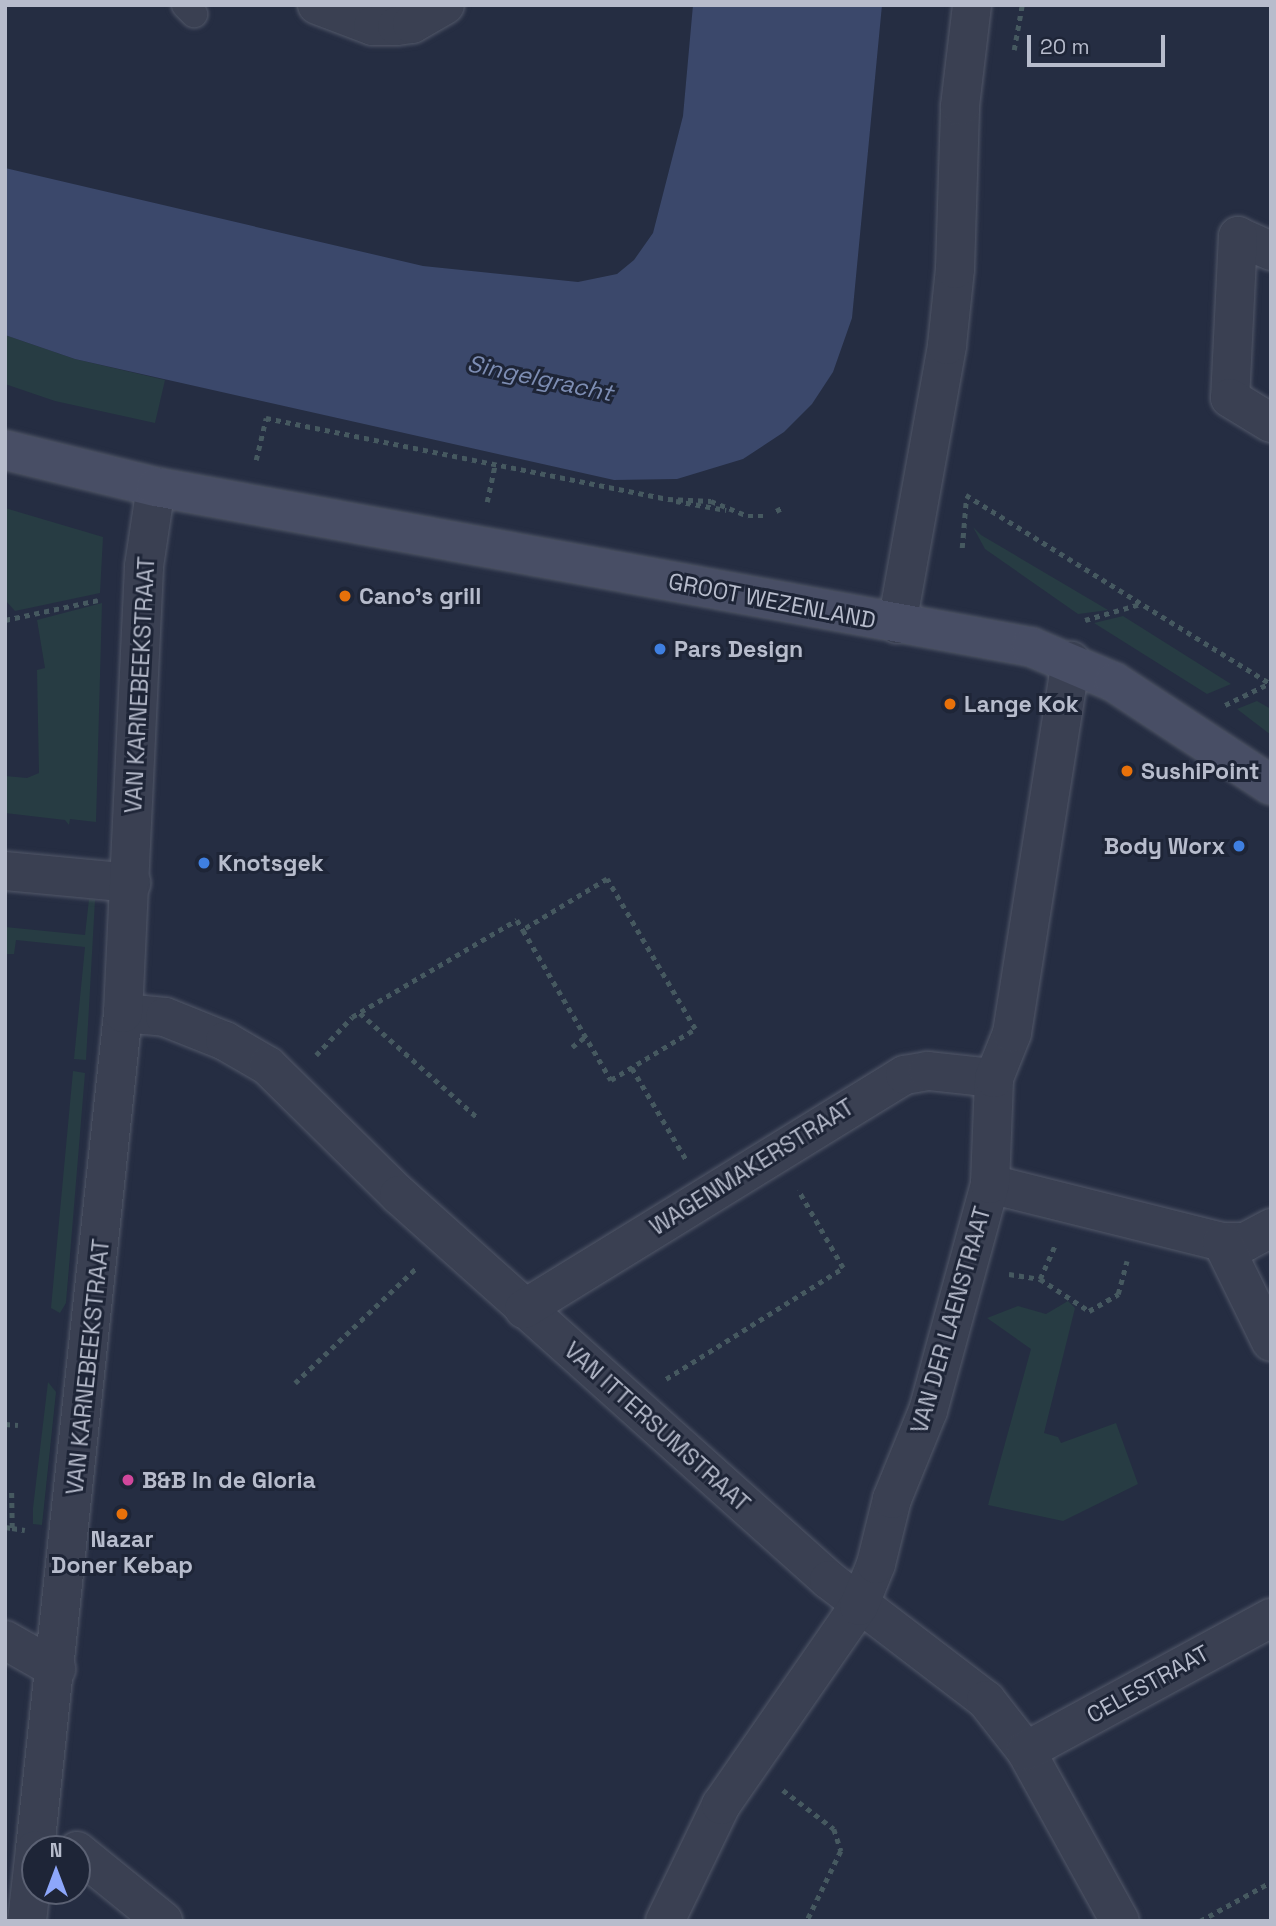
<!DOCTYPE html>
<style>
body{margin:0}
#map{position:relative;width:1276px;height:1926px;overflow:hidden;background:#252d42;font-family:"Space Grotesk",sans-serif}
div>[style]{position:absolute}
.green>*{inset:0;background:#273c43}
.water>*{inset:0;background:#3b486b}
.path>*{height:4.5px;margin-top:-2.25px;transform-origin:0;background:repeating-linear-gradient(90deg,#465960 0 5px,transparent 0 10px)}
.roads{filter:drop-shadow(0 0 2px #525869) drop-shadow(0 0 2px #525869)}
.service>*{height:26px;margin:-13px;padding:0 13px;transform-origin:13px;border-radius:13px;background:#3a4052}
.minor>*{height:38px;margin:-19px;padding:0 19px;transform-origin:19px;border-radius:19px;background:#3a4052}
.secondary>*{height:38px;margin:-19px;padding:0 19px;transform-origin:19px;border-radius:19px;background:#484e65}
.dots>*{width:19px;height:19px;translate:-50% -50%;box-sizing:border-box;border:4px solid #1e2537;border-radius:50%}
span{translate:-50% -50%;white-space:nowrap;text-align:center;line-height:1.15;-webkit-text-stroke:6px #1e2537;paint-order:stroke}
.poi-label{font-size:23px;color:#b7bccc;font-weight:700}
.left{translate:0 -50%;text-align:left}
.right{translate:-100% -50%;text-align:right}
.street-label{font-size:23px;color:#b7bccc}
.water-label{font-size:24px;color:#7d8db3;font-style:italic}
.frame{position:absolute;inset:0;border:7px solid #b7bccc;pointer-events:none}
.north{position:absolute;left:21px;top:1835px;width:70px;height:70px;box-sizing:border-box;background:#1e2537;border:2px solid #5b6173;border-radius:50%;rotate:0deg;font-size:19px;font-weight:700;line-height:28px;text-align:center;color:#b7bccc}
.north::after{content:'';display:block;margin:auto;width:24px;height:32px;background:#8da7fb;clip-path:polygon(50% 0,100% 100%,50% 72%,0 100%)}
.scale{position:absolute;left:1027px;top:35px;width:138px;height:32px;box-sizing:border-box;border:4px solid #b7bccc;border-top:0;padding-left:9px;font-size:21px;line-height:24px;white-space:nowrap;color:#b7bccc;-webkit-text-stroke:5px #1e2537;paint-order:stroke}
</style>
<div id="map">
<div class="green">
<i style="clip-path:polygon(5px 335px,75px 359px,165px 380px,155px 423px,55px 401px,5px 384px)"></i>
<i style="clip-path:polygon(5px 508px,103px 537px,100px 593px,15px 611px,5px 600px)"></i>
<i style="clip-path:polygon(973px 527px,981px 535px,1108px 610px,1078px 614px,985px 549px)"></i>
<i style="clip-path:polygon(102px 603px,96px 822px,70px 819px,69px 825px,65px 820px,5px 813px,5px 776px,27px 778px,39px 773px,37px 670px,45px 668px,37px 620px)"></i>
<i style="clip-path:polygon(1123px 616px,1231px 684px,1207px 694px,1094px 623px)"></i>
<i style="clip-path:polygon(1257px 701px,1271px 709px,1271px 735px,1237px 709px)"></i>
<i style="clip-path:polygon(89px 899px,95px 900px,86px 1060px,74px 1059px,85px 947px,16px 940px,14px 954px,5px 954px,5px 927px,85px 935px)"></i>
<i style="clip-path:polygon(73px 1071px,85px 1073px,66px 1303px,60px 1313px,51px 1308px)"></i>
<i style="clip-path:polygon(1068px 1301px,1075px 1308px,1044px 1433px,1058px 1437px,1061px 1443px,1116px 1423px,1138px 1484px,1063px 1521px,988px 1505px,1031px 1349px,987px 1318px,1018px 1306px,1046px 1314px)"></i>
<i style="clip-path:polygon(48px 1382px,56px 1392px,42px 1525px,33px 1524px,33px 1508px)"></i>
</div>
<div class="water">
<i style="clip-path:polygon(693px 5px,882px 5px,852px 318px,833px 372px,812px 404px,784px 432px,743px 459px,677px 479px,614px 480px,75px 359px,5px 335px,5px 168px,423px 266px,578px 282px,617px 274px,634px 260px,653px 233px,683px 116px)"></i>
</div>
<div class="path">
<i style="left:1014px;top:50px;width:46px;rotate:-79.9deg"></i>
<i style="left:256px;top:460px;width:43px;rotate:-76.6deg"></i>
<i style="left:266px;top:418px;width:410px;rotate:11.4deg"></i>
<i style="left:668px;top:499px;width:43px;rotate:2.7deg"></i>
<i style="left:711px;top:501px;width:40px;rotate:22deg"></i>
<i style="left:748px;top:516px;width:18px"></i>
<i style="left:966px;top:495px;width:359px;rotate:31.8deg"></i>
<i style="left:676px;top:501px;width:51px;rotate:10.2deg"></i>
<i style="left:487px;top:502px;width:39px;rotate:-78deg"></i>
<i style="left:776px;top:511px;width:7px;rotate:-27deg"></i>
<i style="left:962px;top:548px;width:48px;rotate:-85.2deg"></i>
<i style="left:5px;top:620px;width:95px;rotate:-12.1deg"></i>
<i style="left:1085px;top:620px;width:57px;rotate:-16.2deg"></i>
<i style="left:1225px;top:705px;width:50px;rotate:-26.1deg"></i>
<i style="left:360px;top:1013px;width:159px;rotate:41.7deg"></i>
<i style="left:572px;top:1047px;width:18px;rotate:-38deg"></i>
<i style="left:316px;top:1055px;width:52px;rotate:-46.5deg"></i>
<i style="left:352px;top:1017px;width:191px;rotate:-30.5deg"></i>
<i style="left:517px;top:920px;width:12px;rotate:59deg"></i>
<i style="left:523px;top:930px;width:174px;rotate:59.6deg"></i>
<i style="left:611px;top:1080px;width:98px;rotate:-31.3deg"></i>
<i style="left:695px;top:1029px;width:174px;rotate:-120.4deg"></i>
<i style="left:607px;top:879px;width:98px;rotate:148.7deg"></i>
<i style="left:632px;top:1068px;width:108px;rotate:59.4deg"></i>
<i style="left:1009px;top:1274px;width:31px;rotate:9deg"></i>
<i style="left:1040px;top:1279px;width:37px;rotate:-66deg"></i>
<i style="left:1040px;top:1279px;width:59px;rotate:33.1deg"></i>
<i style="left:1089px;top:1311px;width:34px;rotate:-30deg"></i>
<i style="left:1118px;top:1294px;width:34px;rotate:-75deg"></i>
<i style="left:666px;top:1379px;width:209px;rotate:-32.1deg"></i>
<i style="left:843px;top:1268px;width:90px;rotate:-120deg"></i>
<i style="left:295px;top:1383px;width:167px;rotate:-43.5deg"></i>
<i style="left:5px;top:1424px;width:13px;rotate:4deg"></i>
<i style="left:5px;top:1527px;width:7px;rotate:8deg"></i>
<i style="left:12px;top:1528px;width:39px;rotate:-91deg"></i>
<i style="left:12px;top:1528px;width:13px;rotate:9deg"></i>
<i style="left:783px;top:1790px;width:64px;rotate:37.4deg"></i>
<i style="left:834px;top:1829px;width:23px;rotate:72deg"></i>
<i style="left:841px;top:1851px;width:78px;rotate:115.9deg"></i>
<i style="left:1200px;top:1921px;width:81px;rotate:-28.8deg"></i>
</div>
<div class="roads">
<div class="service">
<i style="left:185px;top:5px;width:13px;rotate:45deg"></i>
</div>
<div class="minor">
<i style="left:317px;top:5px;width:60px;rotate:20.6deg"></i>
<i style="left:373px;top:26px;width:24px"></i>
<i style="left:397px;top:26px;width:15px;rotate:-8deg"></i>
<i style="left:412px;top:24px;width:38px;rotate:-30deg"></i>
<i style="left:1271px;top:251px;width:36px;rotate:-156deg"></i>
<i style="left:1238px;top:236px;width:162px;rotate:92.8deg"></i>
<i style="left:1230px;top:398px;width:48px;rotate:31.4deg"></i>
<i style="left:897px;top:624px;width:283px;rotate:-79.8deg"></i>
<i style="left:947px;top:345px;width:76px;rotate:-84deg"></i>
<i style="left:955px;top:269px;width:163px;rotate:-88.2deg"></i>
<i style="left:960px;top:106px;width:102px;rotate:-83.2deg"></i>
<i style="left:5px;top:871px;width:127px;rotate:5.4deg"></i>
<i style="left:123px;top:1013px;width:42px;rotate:5.4deg"></i>
<i style="left:165px;top:1017px;width:65px;rotate:21.8deg"></i>
<i style="left:225px;top:1041px;width:50px;rotate:30.2deg"></i>
<i style="left:268px;top:1066px;width:184px;rotate:44.6deg"></i>
<i style="left:399px;top:1195px;width:577px;rotate:41.84deg"></i>
<i style="left:829px;top:1580px;width:198px;rotate:37.4deg"></i>
<i style="left:986px;top:1700px;width:65px;rotate:51.9deg"></i>
<i style="left:1026px;top:1751px;width:194px;rotate:61.1deg"></i>
<i style="left:990px;top:1184px;width:239px;rotate:14deg"></i>
<i style="left:1222px;top:1242px;width:23px"></i>
<i style="left:1245px;top:1242px;width:30px;rotate:-28deg"></i>
<i style="left:1222px;top:1242px;width:111px;rotate:63.9deg"></i>
<i style="left:524px;top:1309px;width:447px;rotate:-31.6deg"></i>
<i style="left:905px;top:1075px;width:23px;rotate:-10deg"></i>
<i style="left:928px;top:1071px;width:66px;rotate:6.1deg"></i>
<i style="left:5px;top:1640px;width:59px;rotate:29.6deg"></i>
<i style="left:1026px;top:1751px;width:279px;rotate:-28.5deg"></i>
<i style="left:35px;top:1849px;width:841px;rotate:-83.99deg"></i>
<i style="left:123px;top:1013px;width:447px;rotate:-87.3deg"></i>
<i style="left:144px;top:566px;width:80px;rotate:-81.4deg"></i>
<i style="left:77px;top:1851px;width:111px;rotate:39.1deg"></i>
<i style="left:27px;top:1921px;width:71px;rotate:-83.6deg"></i>
<i style="left:665px;top:1921px;width:129px;rotate:-64.2deg"></i>
<i style="left:721px;top:1805px;width:242px;rotate:-55.3deg"></i>
<i style="left:859px;top:1606px;width:45px;rotate:-68deg"></i>
<i style="left:876px;top:1564px;width:67px;rotate:-76.2deg"></i>
<i style="left:892px;top:1499px;width:95px;rotate:-67.8deg"></i>
<i style="left:928px;top:1411px;width:235px;rotate:-74.7deg"></i>
<i style="left:990px;top:1184px;width:106px;rotate:-87.8deg"></i>
<i style="left:994px;top:1078px;width:48px;rotate:-68.2deg"></i>
<i style="left:1012px;top:1033px;width:377px;rotate:-81deg"></i>
</div>
<div class="secondary">
<i style="left:5px;top:450px;width:155px;rotate:13.8deg"></i>
<i style="left:156px;top:487px;width:890px;rotate:10.36deg"></i>
<i style="left:1031px;top:647px;width:90px;rotate:22.9deg"></i>
<i style="left:1114px;top:682px;width:188px;rotate:33.3deg"></i>
</div>
</div>
<div class="dots">
<i style="left:345px;top:596px;background:#e8710a"></i>
<i style="left:660px;top:649px;background:#3f7fe0"></i>
<i style="left:950px;top:704px;background:#e8710a"></i>
<i style="left:1127px;top:771px;background:#e8710a"></i>
<i style="left:1239px;top:846px;background:#3f7fe0"></i>
<i style="left:204px;top:863px;background:#3f7fe0"></i>
<i style="left:128px;top:1480px;background:#d1479c"></i>
<i style="left:122px;top:1514px;background:#e8710a"></i>
</div>
<div class="poi-label">
<span class="left" style="left:359px;top:596px">Cano's grill</span>
<span class="left" style="left:674px;top:649px">Pars Design</span>
<span class="left" style="left:964px;top:704px">Lange Kok</span>
<span class="left" style="left:1141px;top:771px">SushiPoint</span>
<span class="right" style="left:1225px;top:846px">Body Worx</span>
<span class="left" style="left:218px;top:863px">Knotsgek</span>
<span class="left" style="left:142px;top:1480px">B&amp;B In de Gloria</span>
<span style="left:122px;top:1552px">Nazar<br>Doner Kebap</span>
</div>
<div class="street-label">
<span style="left:772px;top:601px;rotate:11deg">GROOT WEZENLAND</span>
<span style="left:140px;top:685px;rotate:-87deg">VAN KARNEBEEKSTRAAT</span>
<span style="left:752px;top:1167px;rotate:-32deg">WAGENMAKERSTRAAT</span>
<span style="left:951px;top:1320px;rotate:-74deg">VAN DER LAENSTRAAT</span>
<span style="left:88px;top:1367px;rotate:-84deg">VAN KARNEBEEKSTRAAT</span>
<span style="left:657px;top:1427px;rotate:42deg">VAN ITTERSUMSTRAAT</span>
<span style="left:1148px;top:1684px;rotate:-29deg">CELESTRAAT</span>
</div>
<div class="water-label">
<span style="left:540px;top:378px;rotate:12deg">Singelgracht</span>
</div>
<div class="frame"></div>
<div class="north">N</div>
<div class="scale">20 m</div>
</div>
